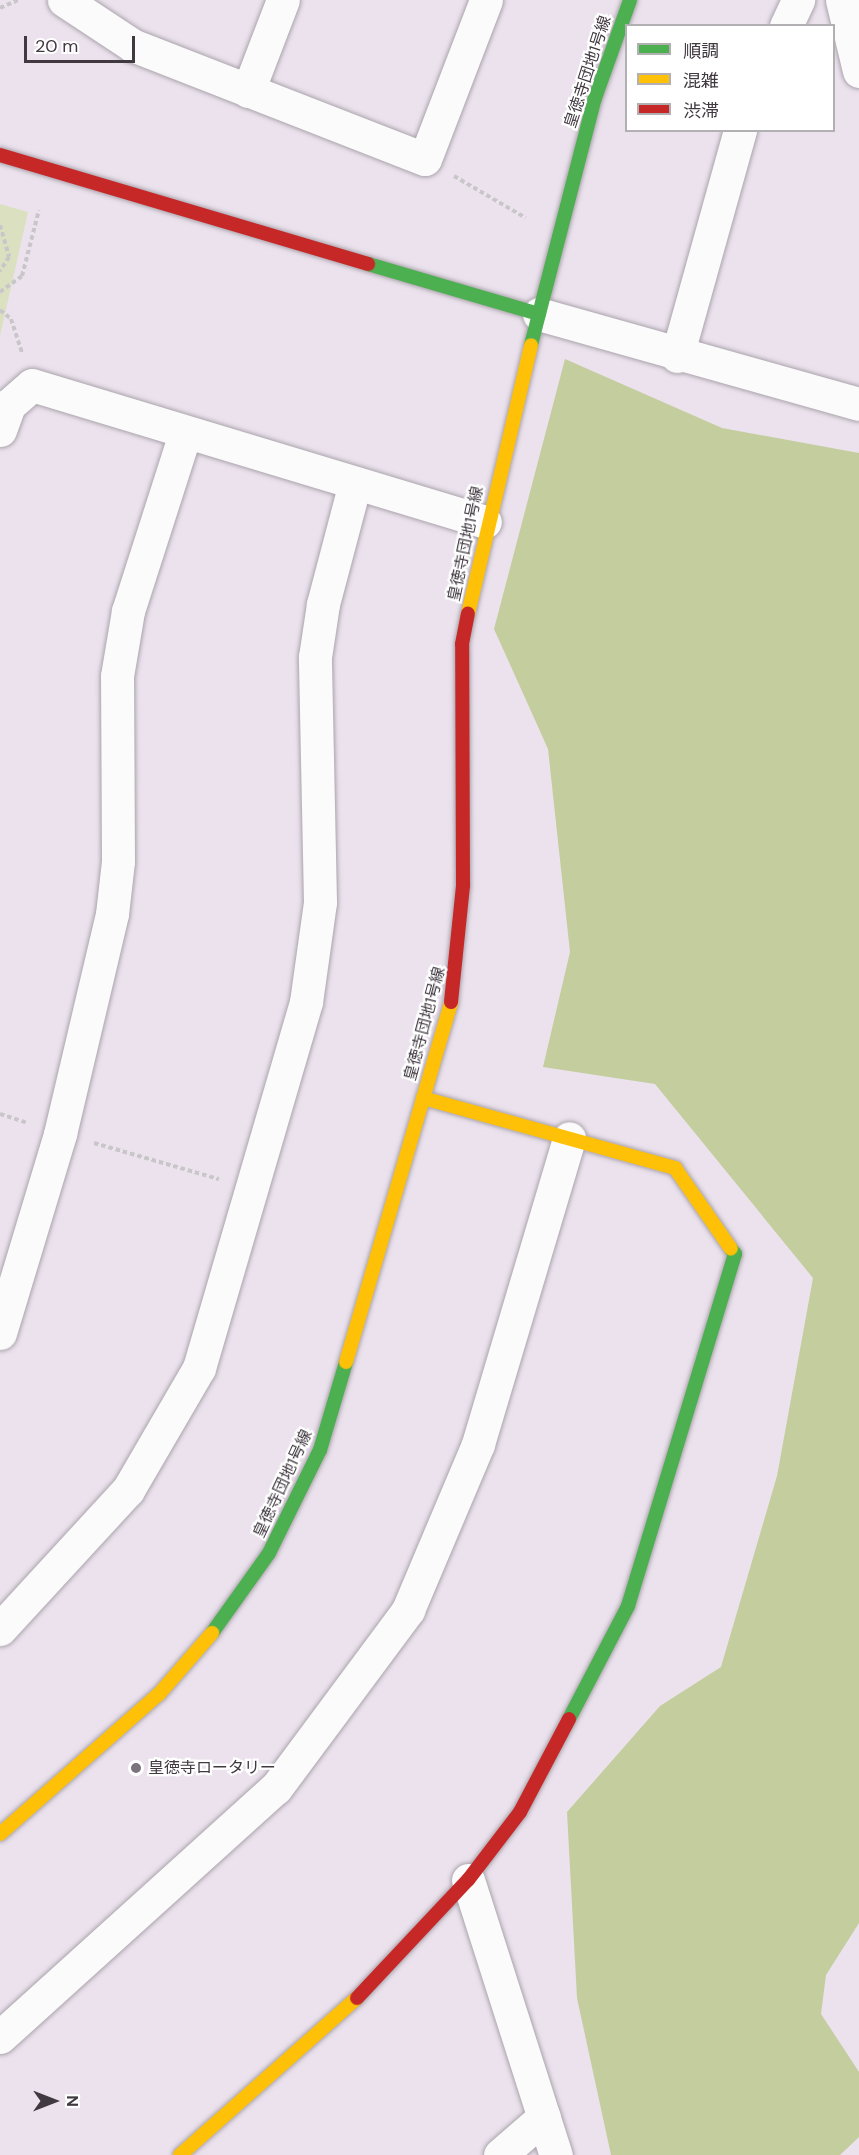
<!DOCTYPE html>
<meta charset="utf-8">
<style>
body{margin:0}
#map{position:relative;width:859px;height:2155px;overflow:hidden;background:#ebe2ed;font-family:"DM Sans","Noto Sans JP",sans-serif}
div>[style]{position:absolute}
.green>*{inset:0;background:#dbe1c0}
.forest>*{inset:0;background:#c4cd9d}
.path>*{height:4px;margin-top:-2px;transform-origin:0;background:repeating-linear-gradient(90deg,#c9c6ca 0 4.5px,transparent 0 7.5px)}
.roads{filter:drop-shadow(0 0 2px #aba4ac) drop-shadow(0 0 2px #aba4ac)}
.street>*{height:33px;margin:-16.5px;padding:0 16.5px;transform-origin:16.5px;border-radius:16.5px;background:#fcfbfc}
.fast>*{height:14px;margin:-7px;padding:0 7px;transform-origin:7px;border-radius:7px;background:#4caf50}
.slow>*{height:14px;margin:-7px;padding:0 7px;transform-origin:7px;border-radius:7px;background:#ffc107}
.jam>*{height:14px;margin:-7px;padding:0 7px;transform-origin:7px;border-radius:7px;background:#c62828}
.dots>*{width:16px;height:16px;translate:-50% -50%;box-sizing:border-box;border:3px solid #fff;border-radius:50%}
span{translate:-50% -50%;white-space:nowrap;text-align:center;line-height:1.15;-webkit-text-stroke:4.5px #fff;paint-order:stroke}
.street-label{font-size:16px;color:#403940}
.poi-label{font-size:16px;color:#403940}
.left{translate:0 -50%;text-align:left}
.legend{position:absolute;left:625px;top:24px;width:210px;height:108px;box-sizing:border-box;background:#fff;border:2px solid #b3b0b3;margin:0;padding:8px 10px;list-style:none;font-size:18px;color:#403940}
.legend li{display:flex;align-items:center;gap:12px;height:30px}
.legend b{width:30px;border:2px solid #b3b0b3}
.north{position:absolute;left:24px;top:2071px;width:60px;height:60px;-webkit-text-stroke:4px #fff;paint-order:stroke;rotate:90deg;font-size:16px;font-weight:700;line-height:24px;text-align:center;color:#403940}
.north::after{content:'';display:block;margin:auto;width:21px;height:27px;background:#403940;clip-path:polygon(50% 0,100% 100%,50% 72%,0 100%)}
.scale{position:absolute;left:24px;top:36px;width:111px;height:27px;box-sizing:border-box;border:3px solid #403940;border-top:0;padding-left:8px;font-size:18px;line-height:21px;white-space:nowrap;color:#403940;-webkit-text-stroke:4px #fff;paint-order:stroke}
</style>
<div id="map">
<div class="green">
<i style="clip-path:polygon(0 204px,28px 212px,0 336px)"></i>
</div>
<div class="forest">
<i style="clip-path:polygon(565px 359px,722px 428px,859px 453px,859px 1923px,826px 1975px,821px 2014px,859px 2072px,859px 2137px,840px 2155px,611px 2155px,577px 1998px,567px 1812px,660px 1706px,721px 1667px,777px 1476px,813px 1278px,655px 1084px,543px 1067px,570px 952px,548px 749px,494px 629px)"></i>
</div>
<div class="path">
<i style="left:0;top:8px;width:20px;rotate:-24deg"></i>
<i style="left:454px;top:176px;width:83px;rotate:30.3deg"></i>
<i style="left:0;top:225px;width:33px;rotate:74deg"></i>
<i style="left:9px;top:257px;width:17px;rotate:123deg"></i>
<i style="left:0;top:292px;width:27px;rotate:-36deg"></i>
<i style="left:22px;top:276px;width:68px;rotate:-75.6deg"></i>
<i style="left:0;top:310px;width:14px;rotate:39deg"></i>
<i style="left:11px;top:319px;width:36px;rotate:72deg"></i>
<i style="left:0;top:1114px;width:28px;rotate:18deg"></i>
<i style="left:94px;top:1143px;width:130px;rotate:16.1deg"></i>
</div>
<div class="roads">
<div class="street">
<i style="left:64px;top:0;width:82px;rotate:33.5deg"></i>
<i style="left:132px;top:45px;width:314px;rotate:21.3deg"></i>
<i style="left:425px;top:159px;width:170px;rotate:-69deg"></i>
<i style="left:842px;top:0;width:73px;rotate:76.5deg"></i>
<i style="left:786px;top:26px;width:29px;rotate:-65deg"></i>
<i style="left:248px;top:91px;width:97px;rotate:-69deg"></i>
<i style="left:539px;top:314px;width:332px;rotate:15.7deg"></i>
<i style="left:677px;top:356px;width:235px;rotate:-74.4deg"></i>
<i style="left:0;top:430px;width:27px;rotate:-70deg"></i>
<i style="left:9px;top:405px;width:30px;rotate:-41deg"></i>
<i style="left:32px;top:385px;width:473px;rotate:16.8deg"></i>
<i style="left:0;top:1333px;width:208px;rotate:-73.2deg"></i>
<i style="left:60px;top:1134px;width:226px;rotate:-76.7deg"></i>
<i style="left:112px;top:914px;width:53px;rotate:-83.5deg"></i>
<i style="left:118px;top:861px;width:185px;rotate:-90.3deg"></i>
<i style="left:117px;top:676px;width:66px;rotate:-80.4deg"></i>
<i style="left:128px;top:611px;width:187px;rotate:-72.2deg"></i>
<i style="left:0;top:1629px;width:189px;rotate:-47.4deg"></i>
<i style="left:128px;top:1490px;width:141px;rotate:-59.8deg"></i>
<i style="left:199px;top:1368px;width:381px;rotate:-73.7deg"></i>
<i style="left:306px;top:1002px;width:101px;rotate:-82deg"></i>
<i style="left:320px;top:902px;width:245px;rotate:-91.2deg"></i>
<i style="left:315px;top:657px;width:54px;rotate:-81.4deg"></i>
<i style="left:323px;top:604px;width:125px;rotate:-75.2deg"></i>
<i style="left:468px;top:1880px;width:289px;rotate:72.3deg"></i>
<i style="left:0;top:2037px;width:372px;rotate:-42.1deg"></i>
<i style="left:276px;top:1788px;width:222px;rotate:-53.4deg"></i>
<i style="left:408px;top:1610px;width:180px;rotate:-67.1deg"></i>
<i style="left:478px;top:1444px;width:319px;rotate:-73.4deg"></i>
<i style="left:500px;top:2155px;width:58px;rotate:-40.8deg"></i>
</div>
<div class="fast">
<i style="left:368px;top:264px;width:178px;rotate:16.3deg"></i>
<i style="left:531px;top:345px;width:255px;rotate:-75.5deg"></i>
<i style="left:595px;top:98px;width:104px;rotate:-70.3deg"></i>
<i style="left:212px;top:1633px;width:98px;rotate:-54.5deg"></i>
<i style="left:269px;top:1553px;width:115px;rotate:-63.7deg"></i>
<i style="left:320px;top:1450px;width:92px;rotate:-73.5deg"></i>
<i style="left:569px;top:1719px;width:127px;rotate:-62.4deg"></i>
<i style="left:628px;top:1606px;width:368px;rotate:-73.1deg"></i>
<i style="left:735px;top:1254px;width:6px;rotate:-129deg"></i>
</div>
<div class="slow">
<i style="left:468px;top:614px;width:276px;rotate:-76.8deg"></i>
<i style="left:423px;top:1098px;width:262px;rotate:15.5deg"></i>
<i style="left:675px;top:1168px;width:98px;rotate:55.3deg"></i>
<i style="left:346px;top:1362px;width:375px;rotate:-73.7deg"></i>
<i style="left:0;top:1834px;width:212px;rotate:-41.4deg"></i>
<i style="left:159px;top:1694px;width:81px;rotate:-49deg"></i>
<i style="left:180px;top:2155px;width:237px;rotate:-41.6deg"></i>
</div>
<div class="jam">
<i style="left:0;top:155px;width:384px;rotate:16.5deg"></i>
<i style="left:451px;top:1002px;width:118px;rotate:-84.1deg"></i>
<i style="left:463px;top:885px;width:241px;rotate:-90.2deg"></i>
<i style="left:462px;top:644px;width:31px;rotate:-79deg"></i>
<i style="left:357px;top:1998px;width:162px;rotate:-46.8deg"></i>
<i style="left:468px;top:1880px;width:86px;rotate:-52.6deg"></i>
<i style="left:520px;top:1812px;width:105px;rotate:-62.2deg"></i>
</div>
</div>
<div class="dots">
<i style="left:136px;top:1768px;background:#7c747d"></i>
</div>
<div class="street-label">
<span style="left:588px;top:72px;rotate:-72deg">皇徳寺団地1号線</span>
<span style="left:466px;top:544px;rotate:-78deg">皇徳寺団地1号線</span>
<span style="left:425px;top:1024px;rotate:-75deg">皇徳寺団地1号線</span>
<span style="left:283px;top:1484px;rotate:-65deg">皇徳寺団地1号線</span>
</div>
<div class="poi-label">
<span class="left" style="left:148px;top:1768px">皇徳寺ロータリー</span>
</div>
<ul class="legend">
<li><b style="height:8px;background:#4caf50"></b>順調</li>
<li><b style="height:8px;background:#ffc107"></b>混雑</li>
<li><b style="height:8px;background:#c62828"></b>渋滞</li>
</ul>
<div class="north">N</div>
<div class="scale">20 m</div>
</div>
